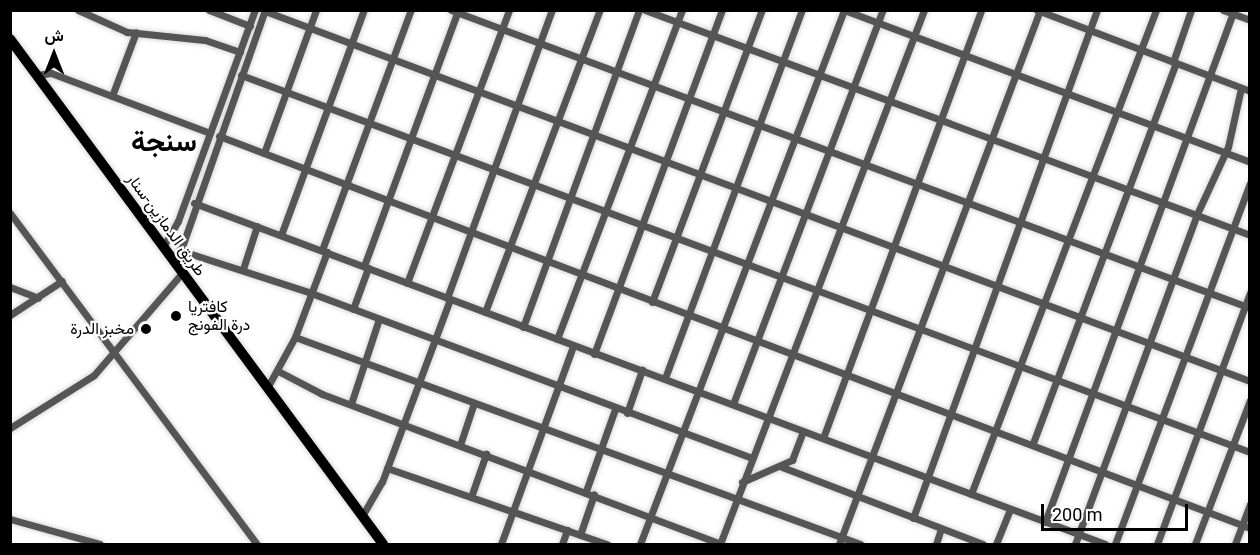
<!DOCTYPE html>
<meta charset="utf-8">
<style>
body{margin:0}
#map{position:relative;width:1260px;height:555px;overflow:hidden;background:#fff;font-family:Roboto,Vazirmatn,sans-serif}
div>[style]{position:absolute}
.roads{filter:drop-shadow(0 0 2px #dbdbdb) drop-shadow(0 0 2px #dbdbdb)}
.minor>*{height:7px;margin:-3.5px;padding:0 3.5px;transform-origin:3.5px;border-radius:3.5px;background:#555}
.highway>*{height:10px;margin:-5px;padding:0 5px;transform-origin:5px;border-radius:5px;background:#000}
.dots>*{width:16px;height:16px;translate:-50% -50%;box-sizing:border-box;border:3px solid #fff;border-radius:50%}
span{translate:-50% -50%;white-space:nowrap;text-align:center;line-height:1.15;-webkit-text-stroke:4.5px #fff;paint-order:stroke}
.street-label{font-size:16px;color:#000}
.poi-label{font-size:16px;color:#000}
.left{translate:0 -50%;text-align:left}
.right{translate:-100% -50%;text-align:right}
.town-label{font-size:28px;color:#000;font-weight:700}
.frame{position:absolute;inset:0;border:12px solid #000;pointer-events:none}
.north{position:absolute;left:24px;top:24px;width:60px;height:60px;-webkit-text-stroke:4px #fff;paint-order:stroke;rotate:0deg;font-size:16px;font-weight:700;line-height:24px;text-align:center;color:#000}
.north::after{content:'';display:block;margin:auto;width:21px;height:27px;background:#000;clip-path:polygon(50% 0,100% 100%,50% 72%,0 100%)}
.scale{position:absolute;left:1041px;top:504px;width:147px;height:27px;box-sizing:border-box;border:3px solid #000;border-top:0;padding-left:8px;font-size:18px;line-height:21px;white-space:nowrap;color:#000;-webkit-text-stroke:4px #fff;paint-order:stroke}
</style>
<div id="map">
<div class="roads">
<div class="minor">
<i style="left:78px;top:10px;width:54px;rotate:24.2deg"></i>
<i style="left:127px;top:32px;width:78px;rotate:5.9deg"></i>
<i style="left:205px;top:40px;width:37px;rotate:19deg"></i>
<i style="left:209px;top:10px;width:44px;rotate:21.3deg"></i>
<i style="left:451px;top:10px;width:853px;rotate:20.45deg"></i>
<i style="left:645px;top:10px;width:645px;rotate:20.4deg"></i>
<i style="left:844px;top:10px;width:434px;rotate:20.5deg"></i>
<i style="left:1037px;top:10px;width:228px;rotate:20.8deg"></i>
<i style="left:1223px;top:10px;width:29px;rotate:20deg"></i>
<i style="left:265px;top:11px;width:1052px;rotate:20.59deg"></i>
<i style="left:1173px;top:62px;width:55px;rotate:-70.9deg"></i>
<i style="left:37px;top:75px;width:14px;rotate:-8deg"></i>
<i style="left:51px;top:73px;width:170px;rotate:20.7deg"></i>
<i style="left:241px;top:75px;width:1077px;rotate:20.49deg"></i>
<i style="left:112px;top:96px;width:68px;rotate:-69.4deg"></i>
<i style="left:219px;top:136px;width:1103px;rotate:20.82deg"></i>
<i style="left:264px;top:153px;width:152px;rotate:-70deg"></i>
<i style="left:194px;top:203px;width:973px;rotate:20.52deg"></i>
<i style="left:10px;top:213px;width:413px;rotate:53.3deg"></i>
<i style="left:281px;top:235px;width:240px;rotate:-69.8deg"></i>
<i style="left:163px;top:247px;width:30px;rotate:-60deg"></i>
<i style="left:178px;top:221px;width:225px;rotate:-70deg"></i>
<i style="left:179px;top:250px;width:139px;rotate:18deg"></i>
<i style="left:311px;top:293px;width:471px;rotate:20.5deg"></i>
<i style="left:322px;top:250px;width:256px;rotate:-69.7deg"></i>
<i style="left:176px;top:264px;width:269px;rotate:-70.7deg"></i>
<i style="left:364px;top:266px;width:273px;rotate:-69.8deg"></i>
<i style="left:243px;top:269px;width:45px;rotate:-72deg"></i>
<i style="left:407px;top:283px;width:291px;rotate:-69.5deg"></i>
<i style="left:10px;top:287px;width:30px;rotate:21deg"></i>
<i style="left:447px;top:298px;width:307px;rotate:-70deg"></i>
<i style="left:652px;top:302px;width:312px;rotate:-69.4deg"></i>
<i style="left:353px;top:309px;width:44px;rotate:-69.9deg"></i>
<i style="left:485px;top:312px;width:323px;rotate:-69.2deg"></i>
<i style="left:10px;top:315px;width:62px;rotate:-33.2deg"></i>
<i style="left:523px;top:327px;width:338px;rotate:-69.9deg"></i>
<i style="left:295px;top:337px;width:602px;rotate:20.12deg"></i>
<i style="left:557px;top:339px;width:352px;rotate:-69.2deg"></i>
<i style="left:594px;top:354px;width:367px;rotate:-69.6deg"></i>
<i style="left:278px;top:371px;width:50px;rotate:27.6deg"></i>
<i style="left:322px;top:394px;width:427px;rotate:20.6deg"></i>
<i style="left:665px;top:378px;width:393px;rotate:-69.6deg"></i>
<i style="left:267px;top:388px;width:58px;rotate:-61.2deg"></i>
<i style="left:295px;top:337px;width:91px;rotate:-69.4deg"></i>
<i style="left:351px;top:404px;width:89px;rotate:-71.8deg"></i>
<i style="left:733px;top:404px;width:422px;rotate:-69.2deg"></i>
<i style="left:627px;top:413px;width:46px;rotate:-70.8deg"></i>
<i style="left:10px;top:428px;width:99px;rotate:-32.2deg"></i>
<i style="left:94px;top:375px;width:135px;rotate:-49.2deg"></i>
<i style="left:823px;top:438px;width:456px;rotate:-69.7deg"></i>
<i style="left:1033px;top:443px;width:406px;rotate:-69.4deg"></i>
<i style="left:460px;top:445px;width:44px;rotate:-71.6deg"></i>
<i style="left:782px;top:467px;width:215px;rotate:21deg"></i>
<i style="left:387px;top:468px;width:233px;rotate:19.1deg"></i>
<i style="left:742px;top:482px;width:55px;rotate:-23.7deg"></i>
<i style="left:792px;top:460px;width:31px;rotate:-69deg"></i>
<i style="left:586px;top:491px;width:87px;rotate:-70.5deg"></i>
<i style="left:971px;top:494px;width:518px;rotate:-69.08deg"></i>
<i style="left:471px;top:497px;width:46px;rotate:-70.8deg"></i>
<i style="left:362px;top:516px;width:39px;rotate:-60deg"></i>
<i style="left:382px;top:482px;width:195px;rotate:-69.6deg"></i>
<i style="left:913px;top:518px;width:540px;rotate:-70.09deg"></i>
<i style="left:10px;top:519px;width:93px;rotate:15.5deg"></i>
<i style="left:1045px;top:522px;width:546px;rotate:-69.74deg"></i>
<i style="left:580px;top:535px;width:43px;rotate:-71.1deg"></i>
<i style="left:501px;top:544px;width:211px;rotate:-70deg"></i>
<i style="left:562px;top:544px;width:15px;rotate:-70deg"></i>
<i style="left:640px;top:544px;width:572px;rotate:-69.09deg"></i>
<i style="left:720px;top:544px;width:572px;rotate:-69.09deg"></i>
<i style="left:839px;top:544px;width:571px;rotate:-69.37deg"></i>
<i style="left:936px;top:544px;width:16px;rotate:-72deg"></i>
<i style="left:996px;top:544px;width:38px;rotate:-68deg"></i>
<i style="left:1075px;top:544px;width:352px;rotate:-69.7deg"></i>
<i style="left:1197px;top:214px;width:74px;rotate:-65.2deg"></i>
<i style="left:1228px;top:147px;width:60px;rotate:-77.6deg"></i>
<i style="left:1115px;top:544px;width:385px;rotate:-69.5deg"></i>
<i style="left:1157px;top:544px;width:268px;rotate:-69.7deg"></i>
<i style="left:1195px;top:544px;width:154px;rotate:-69.1deg"></i>
<i style="left:1235px;top:544px;width:43px;rotate:-69.4deg"></i>
</div>
<div class="highway">
<i style="left:10px;top:39px;width:628px;rotate:53.55deg"></i>
</div>
</div>
<div class="dots">
<i style="left:176px;top:316px;background:#000"></i>
<i style="left:146px;top:329px;background:#000"></i>
</div>
<div class="street-label">
<span style="left:166px;top:225px;rotate:54deg">طريق الدمازين-سنار</span>
</div>
<div class="poi-label">
<span class="left" style="left:188px;top:316px">كافتريا<br>درة الفونج</span>
<span class="right" style="left:134px;top:329px">مخبز الدرة</span>
</div>
<div class="town-label">
<span style="left:164px;top:142px">سنجة</span>
</div>
<div class="frame"></div>
<div class="north">ش</div>
<div class="scale">200 m</div>
</div>
